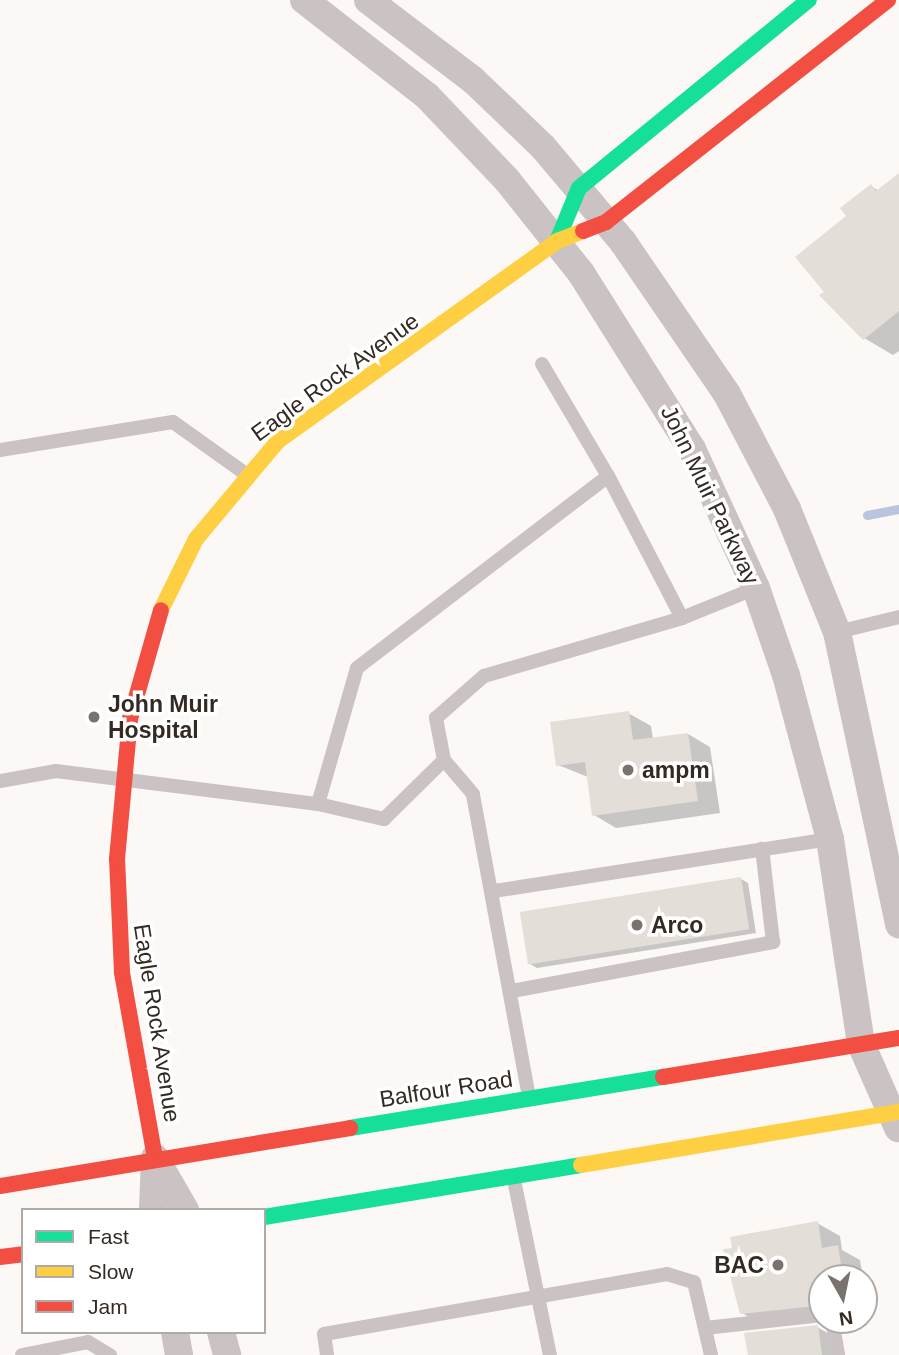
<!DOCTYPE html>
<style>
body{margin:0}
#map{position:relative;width:899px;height:1355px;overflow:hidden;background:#fbf8f5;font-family:Arial,sans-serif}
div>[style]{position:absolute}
.shadow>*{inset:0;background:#0003}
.stream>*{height:9px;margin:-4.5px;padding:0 4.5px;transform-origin:4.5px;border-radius:4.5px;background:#b8c5dd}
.building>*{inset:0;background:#e4ded8;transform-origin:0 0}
.lane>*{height:14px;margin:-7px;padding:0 7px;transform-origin:7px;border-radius:7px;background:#cbc3c3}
.street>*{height:28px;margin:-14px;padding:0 14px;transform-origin:14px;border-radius:14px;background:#cbc3c3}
.fast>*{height:16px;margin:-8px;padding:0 8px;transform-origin:8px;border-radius:8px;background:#16e098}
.slow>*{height:16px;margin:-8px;padding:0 8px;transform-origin:8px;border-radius:8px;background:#ffcf43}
.jam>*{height:16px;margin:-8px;padding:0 8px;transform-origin:8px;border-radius:8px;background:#f24e42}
.dots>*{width:19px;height:19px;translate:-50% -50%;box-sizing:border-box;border:4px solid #fff;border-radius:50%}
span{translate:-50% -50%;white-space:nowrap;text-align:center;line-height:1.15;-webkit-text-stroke:7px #fff;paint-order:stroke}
.street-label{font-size:23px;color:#342a22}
.poi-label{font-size:23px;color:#342a22;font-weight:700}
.left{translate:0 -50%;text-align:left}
.right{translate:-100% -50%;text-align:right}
.legend{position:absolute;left:21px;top:1208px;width:245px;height:126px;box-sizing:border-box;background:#fff;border:2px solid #aeaaa7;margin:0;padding:9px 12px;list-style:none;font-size:21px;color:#342a22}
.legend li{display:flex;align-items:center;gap:14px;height:35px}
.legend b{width:35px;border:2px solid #aeaaa7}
.north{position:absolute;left:808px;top:1264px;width:70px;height:70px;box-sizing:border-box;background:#fff;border:2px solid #aeaaa7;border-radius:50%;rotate:171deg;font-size:19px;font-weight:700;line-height:28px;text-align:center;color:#342a22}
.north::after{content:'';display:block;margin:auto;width:24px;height:32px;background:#7a726c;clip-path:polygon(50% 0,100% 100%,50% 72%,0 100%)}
</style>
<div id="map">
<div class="shadow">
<i style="clip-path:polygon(899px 175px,899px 351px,893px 355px,864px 338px,826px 292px,849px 216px,871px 186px,879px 191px)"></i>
<i style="clip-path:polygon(628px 713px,651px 726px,653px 739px,688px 734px,710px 747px,720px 813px,616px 828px,594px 815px,588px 777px,558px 765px)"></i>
<i style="clip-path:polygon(741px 879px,748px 883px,756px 933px,537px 968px,530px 964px)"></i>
<i style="clip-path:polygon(817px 1223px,840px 1236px,842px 1250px,860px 1260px,863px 1278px,822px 1278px,822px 1320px,765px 1326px,742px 1313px,725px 1251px)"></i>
<i style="clip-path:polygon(817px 1327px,833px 1336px,836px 1355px,748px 1355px,746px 1335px)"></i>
</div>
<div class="stream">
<i style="left:867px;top:515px;width:33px;rotate:-11deg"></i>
</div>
<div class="building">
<i style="clip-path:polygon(899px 173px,899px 311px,863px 340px,819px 295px,824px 292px,795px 257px,846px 216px,840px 208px,871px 184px,876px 191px)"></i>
<i style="clip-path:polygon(629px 711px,633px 740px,688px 733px,698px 801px,592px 816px,585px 762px,556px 766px,550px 722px)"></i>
<i style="left:741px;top:877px;width:53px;height:224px;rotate:81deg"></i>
<i style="clip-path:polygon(818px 1221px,822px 1248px,838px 1245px,843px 1278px,822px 1278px,822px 1289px,812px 1291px,815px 1306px,740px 1314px,723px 1249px,732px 1248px,730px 1237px)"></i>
<i style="clip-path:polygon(818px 1325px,822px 1355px,748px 1355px,744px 1333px)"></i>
</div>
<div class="lane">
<i style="left:0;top:450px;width:175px;rotate:-9.2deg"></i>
<i style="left:173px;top:422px;width:90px;rotate:35.5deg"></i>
<i style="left:682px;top:618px;width:80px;rotate:-22.1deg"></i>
<i style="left:837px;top:632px;width:64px;rotate:-13.6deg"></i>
<i style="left:0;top:781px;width:57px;rotate:-10.1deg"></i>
<i style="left:56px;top:771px;width:264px;rotate:7.2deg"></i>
<i style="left:318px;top:804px;width:141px;rotate:-74deg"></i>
<i style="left:357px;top:668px;width:316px;rotate:-37.4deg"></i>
<i style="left:608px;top:476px;width:130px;rotate:-120.5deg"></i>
<i style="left:318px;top:804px;width:68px;rotate:12.8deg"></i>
<i style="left:384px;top:819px;width:84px;rotate:-44.5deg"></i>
<i style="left:494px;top:891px;width:340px;rotate:-8.8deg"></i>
<i style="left:512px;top:991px;width:266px;rotate:-10.6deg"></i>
<i style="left:773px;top:942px;width:94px;rotate:-96.7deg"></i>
<i style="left:529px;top:1097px;width:308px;rotate:-100.5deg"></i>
<i style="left:473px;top:794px;width:45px;rotate:-130.5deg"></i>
<i style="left:444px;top:760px;width:43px;rotate:-100.8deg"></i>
<i style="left:436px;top:718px;width:64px;rotate:-41.2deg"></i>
<i style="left:484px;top:676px;width:206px;rotate:-16.3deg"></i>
<i style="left:682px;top:618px;width:160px;rotate:-117.5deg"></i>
<i style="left:514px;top:1180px;width:179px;rotate:78.4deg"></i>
<i style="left:832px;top:1320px;width:36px;rotate:80deg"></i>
<i style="left:705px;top:1328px;width:118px;rotate:-6.3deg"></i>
<i style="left:22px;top:1355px;width:67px;rotate:-11.1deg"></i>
<i style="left:88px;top:1342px;width:26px;rotate:31deg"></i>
<i style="left:327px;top:1355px;width:21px;rotate:-98deg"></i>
<i style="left:324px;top:1334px;width:348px;rotate:-9.9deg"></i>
<i style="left:667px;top:1274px;width:28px;rotate:17deg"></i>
<i style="left:694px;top:1282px;width:75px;rotate:76.9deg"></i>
</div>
<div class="street">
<i style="left:304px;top:0;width:156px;rotate:38deg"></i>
<i style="left:427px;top:96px;width:116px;rotate:46.4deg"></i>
<i style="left:507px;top:180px;width:119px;rotate:51.5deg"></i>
<i style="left:581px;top:273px;width:208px;rotate:57.8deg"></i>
<i style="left:692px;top:449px;width:153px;rotate:65.3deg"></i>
<i style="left:756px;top:588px;width:92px;rotate:71deg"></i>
<i style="left:786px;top:675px;width:170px;rotate:75deg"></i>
<i style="left:830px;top:839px;width:207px;rotate:81.4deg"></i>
<i style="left:861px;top:1044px;width:92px;rotate:66.2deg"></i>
<i style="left:368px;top:0;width:132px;rotate:37.3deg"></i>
<i style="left:473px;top:80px;width:97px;rotate:43.7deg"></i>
<i style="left:543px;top:147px;width:124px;rotate:49.9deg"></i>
<i style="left:623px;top:242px;width:184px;rotate:55.6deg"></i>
<i style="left:727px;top:394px;width:130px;rotate:62.4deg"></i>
<i style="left:787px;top:509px;width:133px;rotate:67.9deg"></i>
<i style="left:837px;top:632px;width:299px;rotate:78deg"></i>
<i style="left:155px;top:1158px;width:60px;rotate:60deg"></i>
<i style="left:153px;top:1210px;width:52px;rotate:-87.8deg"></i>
<i style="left:175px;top:1332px;width:23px;rotate:80deg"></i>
<i style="left:221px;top:1332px;width:24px;rotate:75deg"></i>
</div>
<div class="fast">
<i style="left:557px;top:241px;width:57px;rotate:-67.5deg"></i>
<i style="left:579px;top:188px;width:297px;rotate:-39.3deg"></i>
<i style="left:350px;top:1128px;width:317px;rotate:-9.3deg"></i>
<i style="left:264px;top:1217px;width:321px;rotate:-9.3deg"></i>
</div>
<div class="slow">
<i style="left:161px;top:610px;width:79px;rotate:-63.8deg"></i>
<i style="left:196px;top:539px;width:128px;rotate:-50.1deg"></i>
<i style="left:278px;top:441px;width:343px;rotate:-35.6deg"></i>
<i style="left:557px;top:241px;width:28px;rotate:-21deg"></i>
<i style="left:581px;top:1165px;width:322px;rotate:-9.5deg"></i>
</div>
<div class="jam">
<i style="left:583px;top:231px;width:25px;rotate:-21deg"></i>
<i style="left:606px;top:222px;width:359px;rotate:-38.2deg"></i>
<i style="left:663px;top:1077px;width:239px;rotate:-9.4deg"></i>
<i style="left:155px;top:1158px;width:189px;rotate:-100.1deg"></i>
<i style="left:122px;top:972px;width:113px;rotate:-92.5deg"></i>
<i style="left:117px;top:859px;width:141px;rotate:-84.7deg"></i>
<i style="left:130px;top:719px;width:113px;rotate:-74.1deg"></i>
<i style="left:0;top:1186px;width:355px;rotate:-9.4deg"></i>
<i style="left:0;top:1257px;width:23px;rotate:-7deg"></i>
</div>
<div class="dots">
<i style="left:94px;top:717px;background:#7a726c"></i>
<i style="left:628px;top:770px;background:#7a726c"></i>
<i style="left:637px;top:925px;background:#7a726c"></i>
<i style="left:778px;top:1265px;background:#7a726c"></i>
</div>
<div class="street-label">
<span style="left:335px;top:377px;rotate:-36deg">Eagle Rock Avenue</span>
<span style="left:710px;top:495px;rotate:64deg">John Muir Parkway</span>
<span style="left:157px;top:1023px;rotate:81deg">Eagle Rock Avenue</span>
<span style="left:446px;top:1089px;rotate:-9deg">Balfour Road</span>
</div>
<div class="poi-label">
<span class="left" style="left:108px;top:717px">John Muir<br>Hospital</span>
<span class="left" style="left:642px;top:770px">ampm</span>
<span class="left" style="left:651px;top:925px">Arco</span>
<span class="right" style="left:764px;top:1265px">BAC</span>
</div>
<ul class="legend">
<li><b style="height:9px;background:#16e098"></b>Fast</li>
<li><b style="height:9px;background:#ffcf43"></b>Slow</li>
<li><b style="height:9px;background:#f24e42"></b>Jam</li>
</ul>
<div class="north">N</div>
</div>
